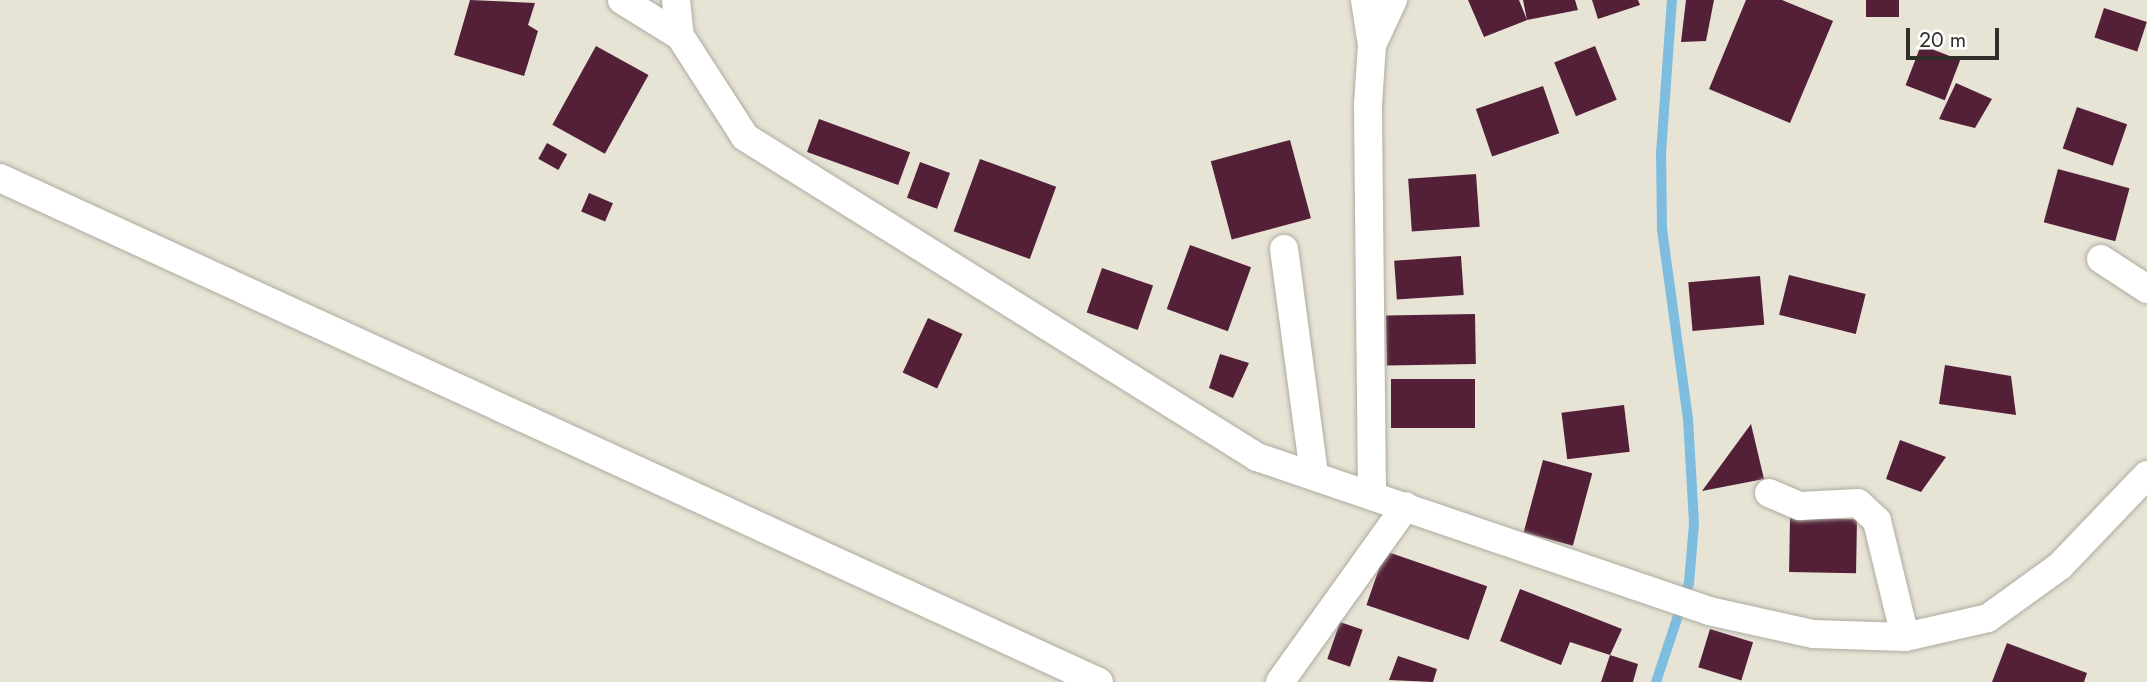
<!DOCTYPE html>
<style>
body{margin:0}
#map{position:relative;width:2147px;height:682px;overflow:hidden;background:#e7e4d6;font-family:Jost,sans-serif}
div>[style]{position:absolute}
.stream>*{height:10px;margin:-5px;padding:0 5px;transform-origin:5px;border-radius:5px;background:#7ebde0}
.building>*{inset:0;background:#532038;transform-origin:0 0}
.roads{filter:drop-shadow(0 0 2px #aeab9e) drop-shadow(0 0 2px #aeab9e)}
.minor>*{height:28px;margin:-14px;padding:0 14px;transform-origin:14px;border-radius:14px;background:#fff}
span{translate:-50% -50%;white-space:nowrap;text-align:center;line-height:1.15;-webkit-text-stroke:7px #fff;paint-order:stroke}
.scale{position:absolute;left:1906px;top:28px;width:93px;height:32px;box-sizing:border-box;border:4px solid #2f2e29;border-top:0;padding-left:9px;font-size:21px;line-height:24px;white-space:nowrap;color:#2f2e29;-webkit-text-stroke:5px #fff;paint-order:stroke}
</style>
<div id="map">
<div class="stream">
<i style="left:1656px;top:682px;width:104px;rotate:-71.6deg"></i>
<i style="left:1689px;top:583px;width:60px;rotate:-85.2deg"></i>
<i style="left:1694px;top:523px;width:104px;rotate:-93.3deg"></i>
<i style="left:1688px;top:419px;width:191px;rotate:-97.8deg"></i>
<i style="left:1662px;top:230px;width:77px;rotate:-90.7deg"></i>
<i style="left:1661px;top:153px;width:153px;rotate:-85.9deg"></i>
</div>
<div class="building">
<i style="clip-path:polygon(470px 0,535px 3px,528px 25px,538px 31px,524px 76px,454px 55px)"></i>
<i style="clip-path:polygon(1468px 0,1519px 0,1527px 20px,1523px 0,1575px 0,1578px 10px,1527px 20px,1484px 37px)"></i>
<i style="clip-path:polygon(1592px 0,1638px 0,1640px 5px,1598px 19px)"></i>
<i style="clip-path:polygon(1686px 0,1714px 0,1706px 41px,1681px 42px)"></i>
<i style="clip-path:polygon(1746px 0,1782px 0,1833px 21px,1790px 123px,1709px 89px)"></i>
<i style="left:1866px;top:0;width:33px;height:17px"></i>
<i style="left:2104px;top:8px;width:45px;height:31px;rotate:18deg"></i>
<i style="left:1921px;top:45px;width:42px;height:43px;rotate:21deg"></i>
<i style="left:596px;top:46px;width:60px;height:90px;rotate:29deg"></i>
<i style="left:1595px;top:46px;width:58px;height:44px;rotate:68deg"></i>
<i style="clip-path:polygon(1956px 83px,1992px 99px,1975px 128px,1939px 119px)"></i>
<i style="left:1543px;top:86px;width:50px;height:71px;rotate:71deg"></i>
<i style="left:2077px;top:107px;width:53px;height:44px;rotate:19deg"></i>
<i style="left:819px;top:119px;width:97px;height:35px;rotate:20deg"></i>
<i style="left:1290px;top:140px;width:81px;height:82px;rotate:75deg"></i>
<i style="left:547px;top:143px;width:23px;height:18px;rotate:29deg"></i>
<i style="left:980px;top:159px;width:81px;height:77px;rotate:20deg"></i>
<i style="left:920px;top:162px;width:32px;height:38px;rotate:20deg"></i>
<i style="left:2058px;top:169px;width:74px;height:55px;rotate:15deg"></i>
<i style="left:1476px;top:174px;width:53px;height:68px;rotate:86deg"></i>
<i style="left:589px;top:193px;width:26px;height:20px;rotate:23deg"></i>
<i style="left:1190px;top:245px;width:65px;height:68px;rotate:20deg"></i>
<i style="left:1461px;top:256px;width:39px;height:67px;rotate:86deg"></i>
<i style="left:1102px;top:268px;width:54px;height:47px;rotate:19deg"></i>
<i style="left:1789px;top:275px;width:79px;height:41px;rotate:14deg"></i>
<i style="left:1760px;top:276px;width:49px;height:72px;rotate:85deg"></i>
<i style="left:1475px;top:314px;width:50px;height:89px;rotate:89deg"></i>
<i style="left:928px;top:318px;width:38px;height:60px;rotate:25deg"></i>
<i style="clip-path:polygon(1220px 354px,1249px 363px,1233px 398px,1209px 388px)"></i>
<i style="clip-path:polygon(1945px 365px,2011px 376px,2016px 415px,1939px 404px)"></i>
<i style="left:1391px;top:379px;width:84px;height:49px"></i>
<i style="left:1624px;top:405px;width:47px;height:63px;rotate:83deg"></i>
<i style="clip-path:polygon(1751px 424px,1764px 479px,1702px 491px)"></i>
<i style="clip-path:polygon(1900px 440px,1946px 457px,1921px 492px,1886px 479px)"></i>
<i style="left:1543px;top:460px;width:51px;height:75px;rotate:15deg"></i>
<i style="left:1790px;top:518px;width:67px;height:54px;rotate:1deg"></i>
<i style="left:1385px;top:551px;width:108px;height:57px;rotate:19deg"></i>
<i style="clip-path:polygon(1520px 589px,1622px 629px,1610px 655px,1570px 642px,1561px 665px,1500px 641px)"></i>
<i style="left:1340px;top:622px;width:24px;height:39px;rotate:19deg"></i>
<i style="left:1710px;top:629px;width:45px;height:40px;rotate:17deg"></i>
<i style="clip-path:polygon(2007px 643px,2087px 673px,2084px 682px,1992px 682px)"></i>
<i style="clip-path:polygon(1610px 655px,1638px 664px,1633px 682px,1601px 682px)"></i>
<i style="clip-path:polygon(1398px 656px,1437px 669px,1433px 682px,1389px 680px)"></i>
</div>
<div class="roads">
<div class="minor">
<i style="left:622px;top:0;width:68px;rotate:31.8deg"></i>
<i style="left:680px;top:36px;width:120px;rotate:57.2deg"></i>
<i style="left:745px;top:137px;width:604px;rotate:32.01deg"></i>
<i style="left:1257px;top:457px;width:478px;rotate:18.8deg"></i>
<i style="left:1709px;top:611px;width:107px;rotate:12.5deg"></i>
<i style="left:1813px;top:634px;width:92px;rotate:1.9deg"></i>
<i style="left:1905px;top:637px;width:85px;rotate:-12.9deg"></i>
<i style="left:1988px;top:618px;width:89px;rotate:-35.8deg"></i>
<i style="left:2060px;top:566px;width:126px;rotate:-46.3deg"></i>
<i style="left:676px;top:0;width:36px;rotate:84deg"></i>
<i style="left:1365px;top:0;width:46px;rotate:81.2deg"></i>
<i style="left:0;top:178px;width:1209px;rotate:24.64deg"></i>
<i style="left:1284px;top:249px;width:228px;rotate:82.4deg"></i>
<i style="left:2101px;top:259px;width:55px;rotate:33.1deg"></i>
<i style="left:1769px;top:493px;width:34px;rotate:23deg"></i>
<i style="left:1800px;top:506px;width:58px;rotate:-3deg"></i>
<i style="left:1858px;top:503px;width:26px;rotate:43deg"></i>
<i style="left:1877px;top:521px;width:119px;rotate:76.4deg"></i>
<i style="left:1372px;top:494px;width:389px;rotate:-90.6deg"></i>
<i style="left:1368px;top:105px;width:60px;rotate:-86.2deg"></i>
<i style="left:1372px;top:45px;width:50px;rotate:-65deg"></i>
<i style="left:1280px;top:682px;width:216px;rotate:-54.4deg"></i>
</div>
</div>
<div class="scale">20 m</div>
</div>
